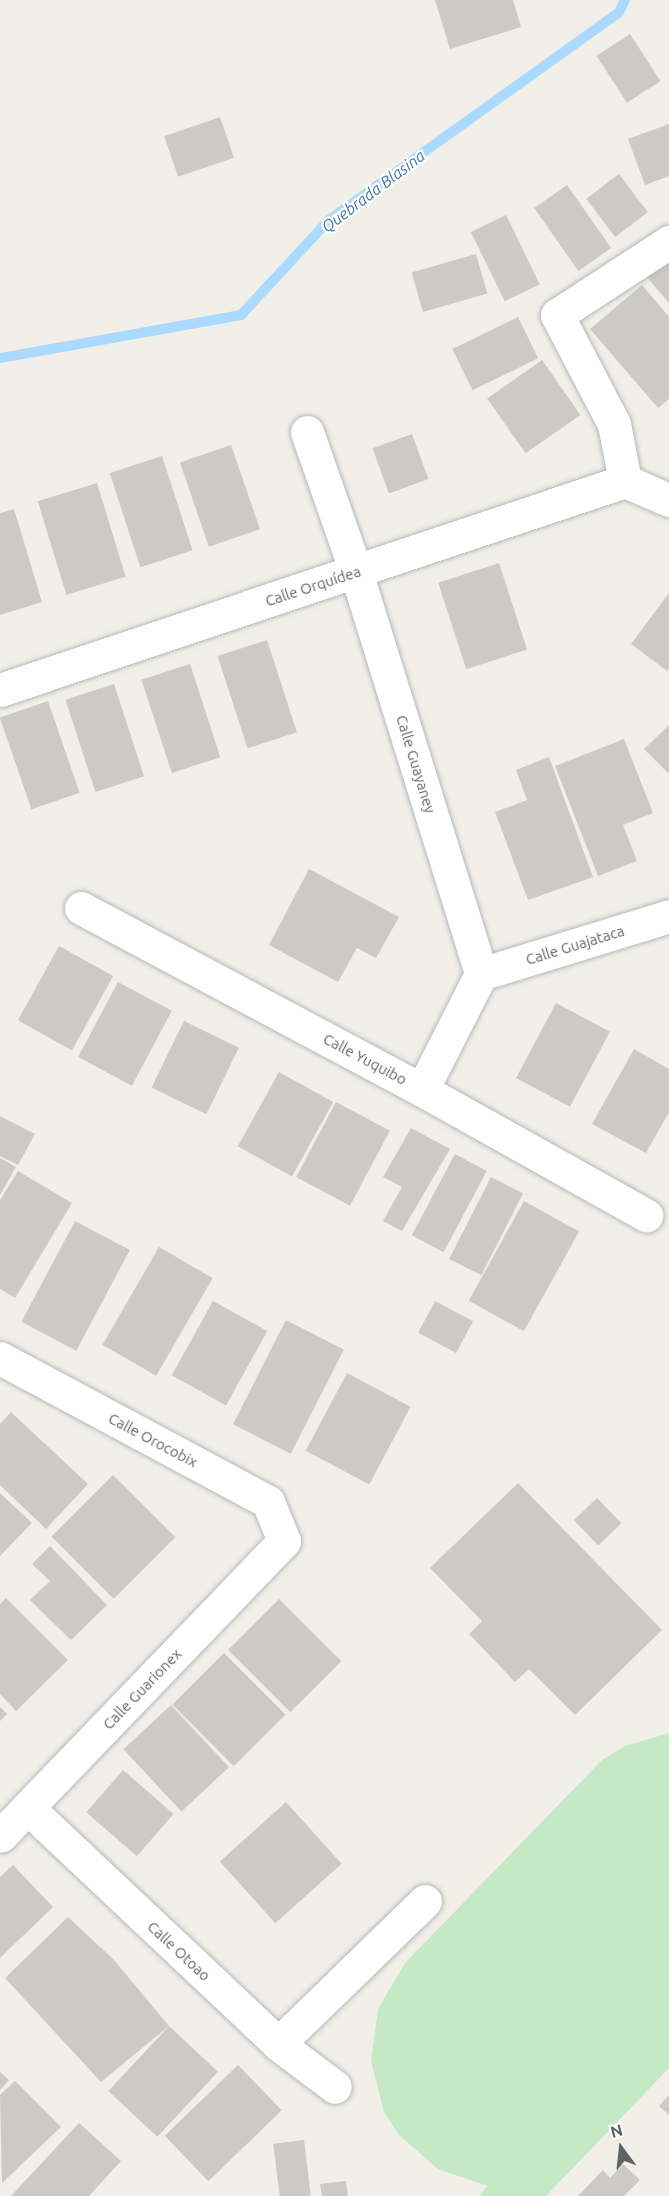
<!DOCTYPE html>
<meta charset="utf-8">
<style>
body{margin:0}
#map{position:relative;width:669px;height:2196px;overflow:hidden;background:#f1efe8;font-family:Ubuntu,sans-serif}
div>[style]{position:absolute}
.green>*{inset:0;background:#c5e8c5}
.stream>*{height:10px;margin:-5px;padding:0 5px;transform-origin:5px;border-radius:5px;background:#aadaff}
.building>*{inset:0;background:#cccac5;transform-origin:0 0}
.roads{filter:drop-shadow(0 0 2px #b5b8bc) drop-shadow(0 0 2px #b5b8bc)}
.minor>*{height:33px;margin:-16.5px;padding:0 16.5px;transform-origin:16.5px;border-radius:16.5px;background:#fff}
span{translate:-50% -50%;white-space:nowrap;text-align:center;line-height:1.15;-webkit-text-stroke:4.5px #fff;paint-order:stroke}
.street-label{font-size:15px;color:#5f6368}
.water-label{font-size:16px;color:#4174aa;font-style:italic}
.north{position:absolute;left:591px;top:2118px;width:60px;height:60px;-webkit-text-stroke:4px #fff;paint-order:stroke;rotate:345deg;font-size:16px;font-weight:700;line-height:24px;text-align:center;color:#5f6368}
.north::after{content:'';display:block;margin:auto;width:21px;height:27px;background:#5f6368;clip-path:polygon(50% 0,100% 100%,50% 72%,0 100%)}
</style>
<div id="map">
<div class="green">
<i style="clip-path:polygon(669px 1733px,669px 2068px,546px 2196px,479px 2196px,487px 2186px,438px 2169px,399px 2135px,384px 2112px,371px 2061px,378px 2009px,405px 1963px,602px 1760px,625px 1746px)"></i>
</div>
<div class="stream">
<i style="left:0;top:358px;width:245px;rotate:-10.1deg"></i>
<i style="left:241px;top:315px;width:129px;rotate:-47.2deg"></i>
<i style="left:329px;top:220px;width:357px;rotate:-35.6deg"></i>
<i style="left:619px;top:12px;width:13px;rotate:-63deg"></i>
</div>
<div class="building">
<i style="clip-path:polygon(435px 0,513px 0,521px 27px,450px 49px)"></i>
<i style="left:630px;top:34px;width:56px;height:40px;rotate:57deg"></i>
<i style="left:220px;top:117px;width:43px;height:59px;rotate:71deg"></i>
<i style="clip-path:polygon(669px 124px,669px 176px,645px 185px,628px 139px)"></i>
<i style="left:619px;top:174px;width:48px;height:41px;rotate:53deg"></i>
<i style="left:567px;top:185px;width:77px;height:40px;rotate:55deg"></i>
<i style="left:506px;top:215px;width:77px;height:39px;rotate:64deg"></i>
<i style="left:476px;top:254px;width:41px;height:67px;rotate:74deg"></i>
<i style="clip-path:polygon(669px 257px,669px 303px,646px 276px)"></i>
<i style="clip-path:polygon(642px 285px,669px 317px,669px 399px,658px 408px,590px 329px)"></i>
<i style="left:518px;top:317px;width:46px;height:73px;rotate:64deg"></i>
<i style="left:542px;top:360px;width:67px;height:67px;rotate:55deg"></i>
<i style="left:412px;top:434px;width:48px;height:42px;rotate:70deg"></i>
<i style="left:231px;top:445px;width:89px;height:54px;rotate:71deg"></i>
<i style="left:162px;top:456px;width:99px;height:55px;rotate:72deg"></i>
<i style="left:97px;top:483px;width:98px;height:62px;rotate:73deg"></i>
<i style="clip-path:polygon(14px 509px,42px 602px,0 615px,0 513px)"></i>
<i style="left:499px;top:563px;width:91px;height:64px;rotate:72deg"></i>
<i style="clip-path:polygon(669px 593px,669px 668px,667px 671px,631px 644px)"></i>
<i style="left:267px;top:640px;width:97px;height:52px;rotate:72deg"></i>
<i style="left:190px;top:664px;width:98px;height:51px;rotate:72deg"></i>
<i style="left:114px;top:684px;width:97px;height:51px;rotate:72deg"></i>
<i style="left:48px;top:701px;width:97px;height:51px;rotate:71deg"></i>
<i style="clip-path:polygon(669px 725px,669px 774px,644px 749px)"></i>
<i style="clip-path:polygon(624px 739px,653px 813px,623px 825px,637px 861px,598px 876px,555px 766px)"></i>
<i style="clip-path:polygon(549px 757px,593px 877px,528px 900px,495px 812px,527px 800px,516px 770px)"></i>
<i style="clip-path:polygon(309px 869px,399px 917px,376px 958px,357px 948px,338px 982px,269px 945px)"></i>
<i style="left:59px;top:946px;width:62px;height:85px;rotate:29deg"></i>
<i style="left:118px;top:982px;width:61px;height:85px;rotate:28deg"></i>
<i style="left:556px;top:1003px;width:61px;height:85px;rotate:28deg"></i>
<i style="left:184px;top:1021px;width:61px;height:74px;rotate:26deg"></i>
<i style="clip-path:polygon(634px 1049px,669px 1069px,669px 1112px,646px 1153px,592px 1124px)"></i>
<i style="left:279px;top:1072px;width:62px;height:85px;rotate:29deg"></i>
<i style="left:336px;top:1102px;width:61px;height:85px;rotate:28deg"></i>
<i style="clip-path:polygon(0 1116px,35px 1134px,18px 1165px,0 1156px)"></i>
<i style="clip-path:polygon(411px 1128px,450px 1149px,402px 1231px,383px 1221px,402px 1187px,383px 1177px)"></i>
<i style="left:455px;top:1154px;width:36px;height:92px;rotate:28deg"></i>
<i style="clip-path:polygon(0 1158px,16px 1167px,0 1195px)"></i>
<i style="clip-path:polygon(18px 1171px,72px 1203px,15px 1298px,0 1289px,0 1200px)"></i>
<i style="left:491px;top:1177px;width:36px;height:92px;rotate:27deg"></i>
<i style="left:524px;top:1201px;width:63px;height:114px;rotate:29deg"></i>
<i style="left:75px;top:1221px;width:62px;height:114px;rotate:28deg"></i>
<i style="left:159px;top:1247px;width:62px;height:113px;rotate:30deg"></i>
<i style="left:213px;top:1301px;width:62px;height:85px;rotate:29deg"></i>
<i style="left:435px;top:1301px;width:43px;height:36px;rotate:28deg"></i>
<i style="left:286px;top:1320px;width:65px;height:117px;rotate:27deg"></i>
<i style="left:347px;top:1373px;width:72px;height:88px;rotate:28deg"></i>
<i style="clip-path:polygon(11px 1412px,88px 1484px,46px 1529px,0 1485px,0 1424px)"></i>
<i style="left:113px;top:1475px;width:88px;height:87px;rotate:45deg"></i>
<i style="clip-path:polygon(518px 1483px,662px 1630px,575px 1715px,529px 1669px,515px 1682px,469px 1634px,482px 1621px,430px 1568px)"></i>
<i style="clip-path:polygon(0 1493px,32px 1523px,0 1556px)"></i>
<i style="left:597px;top:1498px;width:35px;height:32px;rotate:46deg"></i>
<i style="clip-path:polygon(50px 1546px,107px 1605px,71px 1640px,30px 1600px,50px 1581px,32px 1564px)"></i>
<i style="clip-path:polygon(6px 1598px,68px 1660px,16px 1711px,0 1694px,0 1604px)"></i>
<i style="left:279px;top:1599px;width:88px;height:72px;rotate:45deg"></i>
<i style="left:224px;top:1653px;width:87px;height:73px;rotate:45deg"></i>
<i style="left:171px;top:1705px;width:85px;height:65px;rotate:47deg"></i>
<i style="clip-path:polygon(0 1707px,7px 1714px,0 1721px)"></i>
<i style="left:123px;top:1770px;width:67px;height:56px;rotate:41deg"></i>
<i style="left:286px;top:1802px;width:83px;height:89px;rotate:48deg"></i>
<i style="clip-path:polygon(13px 1865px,53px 1907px,0 1958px,0 1877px)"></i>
<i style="clip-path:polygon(68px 1917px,114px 1960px,169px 2026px,101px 2082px,5px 1978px)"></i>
<i style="left:169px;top:2026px;width:67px;height:89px;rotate:43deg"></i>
<i style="left:238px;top:2065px;width:63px;height:102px;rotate:46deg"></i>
<i style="clip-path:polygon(0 2072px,9px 2080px,0 2090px)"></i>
<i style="clip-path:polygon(15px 2081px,61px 2127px,2px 2183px,0 2095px)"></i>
<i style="clip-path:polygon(669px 2095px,669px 2115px,659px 2106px)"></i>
<i style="clip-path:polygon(79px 2123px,121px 2161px,89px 2196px,11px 2196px)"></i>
<i style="left:304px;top:2140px;width:56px;height:31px;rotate:83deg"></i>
<i style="clip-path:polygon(623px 2164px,640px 2180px,624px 2196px,578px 2196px,603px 2170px,610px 2178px)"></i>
<i style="clip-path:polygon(346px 2181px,348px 2196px,322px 2196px,320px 2184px)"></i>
</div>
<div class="roads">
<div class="minor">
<i style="left:307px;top:432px;width:148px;rotate:70.7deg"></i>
<i style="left:356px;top:572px;width:421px;rotate:72.7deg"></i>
<i style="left:481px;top:974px;width:130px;rotate:117deg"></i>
<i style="left:625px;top:481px;width:58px;rotate:-100.9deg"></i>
<i style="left:614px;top:424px;width:123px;rotate:-117.6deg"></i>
<i style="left:557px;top:315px;width:134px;rotate:-33.1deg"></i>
<i style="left:625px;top:481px;width:48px;rotate:23.4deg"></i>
<i style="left:0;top:690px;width:659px;rotate:-18.49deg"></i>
<i style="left:81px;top:908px;width:387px;rotate:28.1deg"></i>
<i style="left:422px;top:1090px;width:257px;rotate:29.2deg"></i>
<i style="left:481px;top:974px;width:197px;rotate:-17.1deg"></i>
<i style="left:0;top:1358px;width:304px;rotate:28.2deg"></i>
<i style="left:268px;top:1502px;width:42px;rotate:67.7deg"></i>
<i style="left:284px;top:1541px;width:409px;rotate:133.9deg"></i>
<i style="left:29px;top:1809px;width:342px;rotate:43.3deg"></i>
<i style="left:278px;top:2044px;width:71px;rotate:37deg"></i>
<i style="left:278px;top:2044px;width:205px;rotate:-44.2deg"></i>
</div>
</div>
<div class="street-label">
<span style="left:313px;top:586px;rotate:-18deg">Calle Orquídea</span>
<span style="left:416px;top:764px;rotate:73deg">Calle Guayaney</span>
<span style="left:575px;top:945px;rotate:-17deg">Calle Guajataca</span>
<span style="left:365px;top:1059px;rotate:28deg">Calle Yuquibo</span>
<span style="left:153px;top:1440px;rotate:28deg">Calle Orocobix</span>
<span style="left:142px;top:1689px;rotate:-46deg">Calle Guarionex</span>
<span style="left:179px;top:1951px;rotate:43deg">Calle Otoao</span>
</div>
<div class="water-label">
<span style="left:373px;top:191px;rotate:-37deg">Quebrada Blasina</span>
</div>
<div class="north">N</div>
</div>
